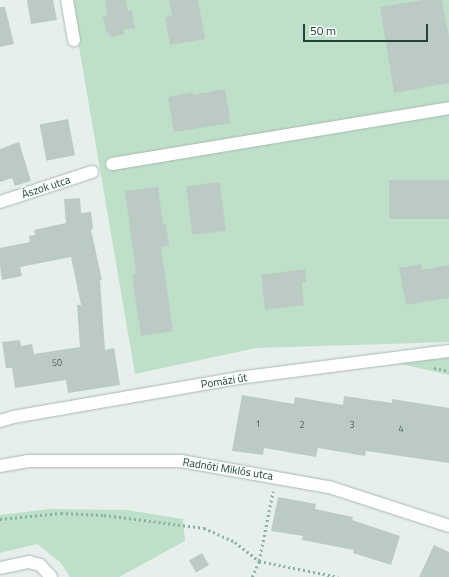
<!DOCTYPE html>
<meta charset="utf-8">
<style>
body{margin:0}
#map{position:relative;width:449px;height:577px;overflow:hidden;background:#e6efeb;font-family:"Titillium Web",sans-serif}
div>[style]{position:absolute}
.green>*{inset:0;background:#bfe0c8}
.building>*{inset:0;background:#bbcac4;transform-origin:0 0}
.path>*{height:2.5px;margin-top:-1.25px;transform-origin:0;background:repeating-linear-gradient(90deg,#86b3a5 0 2px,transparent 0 5px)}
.roads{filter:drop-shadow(0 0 1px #a8b8b2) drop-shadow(0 0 1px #a8b8b2)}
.street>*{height:12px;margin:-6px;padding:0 6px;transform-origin:6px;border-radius:6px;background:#fff}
.secondary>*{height:12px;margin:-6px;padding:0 6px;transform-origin:6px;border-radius:6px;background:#fff}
span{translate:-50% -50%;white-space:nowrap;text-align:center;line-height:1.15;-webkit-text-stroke:3px #f7fbf9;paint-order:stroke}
.number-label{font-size:9px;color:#4a645c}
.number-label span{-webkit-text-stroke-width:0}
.street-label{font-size:11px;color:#24423a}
.scale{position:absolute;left:303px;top:24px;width:125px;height:18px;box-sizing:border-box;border:2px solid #24423a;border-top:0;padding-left:5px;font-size:12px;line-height:14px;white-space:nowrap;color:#24423a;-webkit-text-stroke:3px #f7fbf9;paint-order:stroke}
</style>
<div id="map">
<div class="green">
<i style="clip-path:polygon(71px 0,449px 0,449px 342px,256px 348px,135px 374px)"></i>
<i style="clip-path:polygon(449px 358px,449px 375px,388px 361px,432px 359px)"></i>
<i style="clip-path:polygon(50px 509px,127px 510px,183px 519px,185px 541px,119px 577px,70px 577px,60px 562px,37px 544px,0 553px,0 515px)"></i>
</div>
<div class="building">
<i style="clip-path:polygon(27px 0,53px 0,57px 20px,31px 24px)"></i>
<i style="clip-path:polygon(105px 0,126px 0,128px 11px,132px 11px,135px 28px,124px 29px,125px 34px,110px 37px,109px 32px,106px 33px,103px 16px,107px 15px)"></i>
<i style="clip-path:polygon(169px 0,198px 0,205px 39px,170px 45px,165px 17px,172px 16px)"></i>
<i style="clip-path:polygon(422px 0,442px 0,449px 37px,449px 83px,394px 93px,380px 7px)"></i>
<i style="clip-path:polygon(0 7px,5px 7px,14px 44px,0 47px)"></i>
<i style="clip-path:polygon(225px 89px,231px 123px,174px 132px,168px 97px,193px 92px,193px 95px)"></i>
<i style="left:68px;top:119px;width:37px;height:29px;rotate:79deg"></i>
<i style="clip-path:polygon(19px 142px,31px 181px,15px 186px,12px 178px,0 182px,0 149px)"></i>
<i style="left:449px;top:180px;width:39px;height:60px;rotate:90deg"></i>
<i style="left:220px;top:182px;width:49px;height:34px;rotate:83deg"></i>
<i style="clip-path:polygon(158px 187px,163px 224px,166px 224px,169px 246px,161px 247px,173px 331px,141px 336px,132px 275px,136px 274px,125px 191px)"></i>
<i style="clip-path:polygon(80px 198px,81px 213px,91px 212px,93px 229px,91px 230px,102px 280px,100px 280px,105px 350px,114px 348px,120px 385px,68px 393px,66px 380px,15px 388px,12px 368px,6px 368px,2px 342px,20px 340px,21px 346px,32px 344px,34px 354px,80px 347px,77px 305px,81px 305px,71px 257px,20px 267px,22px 276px,2px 280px,0 266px,0 248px,30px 242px,29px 236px,35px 235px,34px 230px,66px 223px,64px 199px)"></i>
<i style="clip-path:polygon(421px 264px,422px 270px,449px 265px,449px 298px,406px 305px,399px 268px)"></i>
<i style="clip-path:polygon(305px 269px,307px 282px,302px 283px,304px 305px,265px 310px,261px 275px)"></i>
<i style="clip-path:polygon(242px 395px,294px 404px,295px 397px,343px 405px,344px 396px,392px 403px,392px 399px,449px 408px,449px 463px,366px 451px,365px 456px,318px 448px,316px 457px,264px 448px,263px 455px,232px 451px)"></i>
<i style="clip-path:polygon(278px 497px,316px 504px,315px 509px,353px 517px,352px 520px,400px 536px,391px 565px,353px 553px,354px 550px,302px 540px,303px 536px,271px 531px)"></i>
<i style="clip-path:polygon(434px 545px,449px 552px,449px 577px,419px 577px)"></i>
<i style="left:202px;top:553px;width:14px;height:15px;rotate:60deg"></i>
</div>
<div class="path">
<i style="left:434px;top:368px;width:15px;rotate:11deg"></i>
<i style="left:0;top:519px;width:61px;rotate:-5.6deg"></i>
<i style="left:61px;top:513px;width:43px;rotate:2.7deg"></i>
<i style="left:104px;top:515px;width:101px;rotate:7.4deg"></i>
<i style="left:204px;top:528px;width:34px;rotate:24deg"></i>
<i style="left:235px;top:542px;width:31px;rotate:38deg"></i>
<i style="left:259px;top:561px;width:81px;rotate:11.4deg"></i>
<i style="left:252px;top:577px;width:17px;rotate:-66deg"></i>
<i style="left:259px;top:561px;width:71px;rotate:-78.7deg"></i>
</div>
<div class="roads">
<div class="street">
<i style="left:67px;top:0;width:41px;rotate:80.1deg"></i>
<i style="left:112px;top:164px;width:342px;rotate:-9.4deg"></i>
<i style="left:0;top:202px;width:97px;rotate:-18.1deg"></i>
<i style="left:0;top:421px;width:14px;rotate:-17deg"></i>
<i style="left:13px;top:417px;width:228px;rotate:-9.8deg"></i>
<i style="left:238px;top:378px;width:213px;rotate:-7.3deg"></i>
<i style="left:0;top:568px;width:30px;rotate:-12deg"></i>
<i style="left:29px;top:562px;width:11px;rotate:15deg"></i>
<i style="left:40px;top:565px;width:16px;rotate:47deg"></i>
</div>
<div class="secondary">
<i style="left:0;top:466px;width:27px;rotate:-10deg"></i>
<i style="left:27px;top:461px;width:154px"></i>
<i style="left:181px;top:461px;width:150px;rotate:10deg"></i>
<i style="left:329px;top:487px;width:126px;rotate:18deg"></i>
</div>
</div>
<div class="number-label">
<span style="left:57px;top:363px">50</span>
<span style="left:258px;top:424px">1</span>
<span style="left:302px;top:425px">2</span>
<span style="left:352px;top:425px">3</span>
<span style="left:401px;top:429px">4</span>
</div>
<div class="street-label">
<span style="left:46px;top:187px;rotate:-18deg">Ászok utca</span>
<span style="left:224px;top:381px;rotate:-9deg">Pomázi út</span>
<span style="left:228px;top:469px;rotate:9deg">Radnóti Miklós utca</span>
</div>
<div class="scale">50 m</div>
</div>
